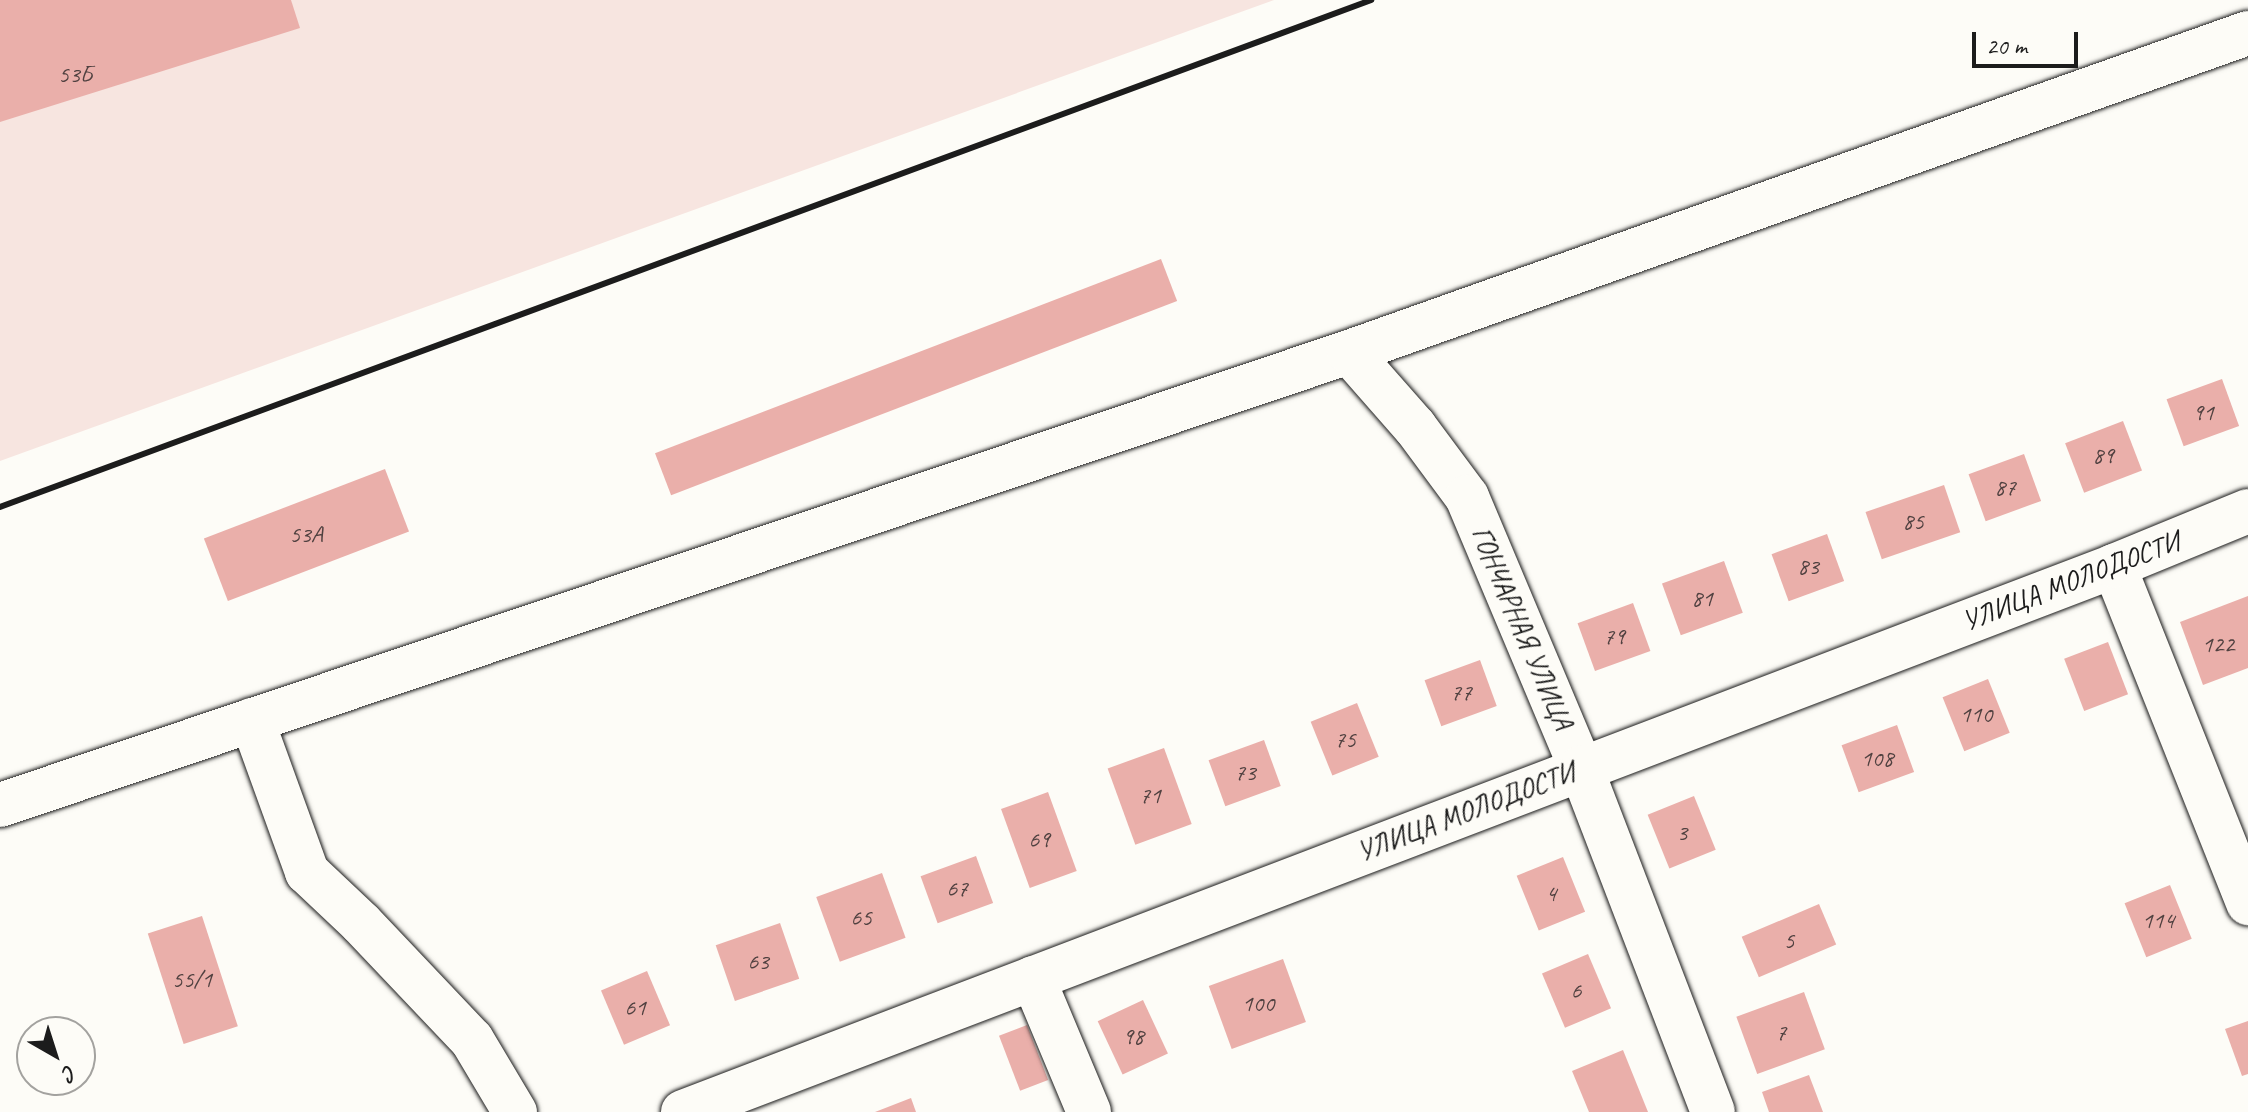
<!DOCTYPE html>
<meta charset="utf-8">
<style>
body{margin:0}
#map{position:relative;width:2248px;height:1112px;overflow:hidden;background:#fdfcf7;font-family:Caveat,sans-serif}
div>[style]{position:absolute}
.built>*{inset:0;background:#f7e5e0}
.building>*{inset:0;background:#eaafaa;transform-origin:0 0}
.roads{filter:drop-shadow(0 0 2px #1c1c1c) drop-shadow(0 0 2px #1c1c1c)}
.minor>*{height:44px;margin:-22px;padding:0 22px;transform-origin:22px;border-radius:22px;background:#fdfcf7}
.rail>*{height:6px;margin:-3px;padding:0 3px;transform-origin:3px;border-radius:3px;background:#1c1c1c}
span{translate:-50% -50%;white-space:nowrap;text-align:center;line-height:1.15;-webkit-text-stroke:6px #fdfcf7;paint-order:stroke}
.number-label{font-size:24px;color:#504140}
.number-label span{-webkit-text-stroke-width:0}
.street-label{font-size:28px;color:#1c1c1c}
.north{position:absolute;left:16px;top:1016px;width:80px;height:80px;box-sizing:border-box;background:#fdfcf7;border:2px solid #a3a29f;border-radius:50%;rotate:141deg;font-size:22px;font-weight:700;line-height:32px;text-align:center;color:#1c1c1c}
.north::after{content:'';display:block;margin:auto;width:28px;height:36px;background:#1c1c1c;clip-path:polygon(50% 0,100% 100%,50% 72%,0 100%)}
.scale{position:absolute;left:1972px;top:32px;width:106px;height:36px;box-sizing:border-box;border:4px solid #1c1c1c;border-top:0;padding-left:10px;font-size:24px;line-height:28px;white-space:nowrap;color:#1c1c1c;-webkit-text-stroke:6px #fdfcf7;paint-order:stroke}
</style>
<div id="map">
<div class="built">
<i style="clip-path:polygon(0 0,1274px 0,0 461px)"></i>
</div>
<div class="building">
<i style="clip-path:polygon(0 0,291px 0,300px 28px,0 122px)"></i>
<i style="left:1161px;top:259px;width:45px;height:542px;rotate:69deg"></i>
<i style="left:2222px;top:379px;width:50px;height:59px;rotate:70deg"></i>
<i style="left:2123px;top:421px;width:53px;height:62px;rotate:69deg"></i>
<i style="left:2024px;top:454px;width:50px;height:59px;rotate:70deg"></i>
<i style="left:385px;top:469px;width:67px;height:194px;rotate:69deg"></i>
<i style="left:1944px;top:485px;width:50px;height:83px;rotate:71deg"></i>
<i style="left:1827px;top:534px;width:50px;height:59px;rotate:70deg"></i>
<i style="left:1724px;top:561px;width:55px;height:66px;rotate:70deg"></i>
<i style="clip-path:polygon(2248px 596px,2248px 668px,2203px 685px,2180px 622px)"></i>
<i style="left:1633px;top:603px;width:51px;height:59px;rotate:70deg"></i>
<i style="left:2108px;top:642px;width:56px;height:47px;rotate:69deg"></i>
<i style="left:1480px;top:660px;width:49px;height:59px;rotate:70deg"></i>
<i style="left:1988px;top:679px;width:58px;height:49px;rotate:68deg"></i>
<i style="left:1357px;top:703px;width:58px;height:50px;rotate:68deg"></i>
<i style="left:1897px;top:725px;width:50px;height:59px;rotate:70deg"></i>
<i style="left:1264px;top:740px;width:49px;height:59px;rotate:70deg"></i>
<i style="left:1164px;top:748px;width:81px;height:60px;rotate:70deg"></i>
<i style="left:1048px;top:792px;width:84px;height:50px;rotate:70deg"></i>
<i style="left:1694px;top:796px;width:58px;height:50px;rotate:68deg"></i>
<i style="left:976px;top:856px;width:50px;height:59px;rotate:70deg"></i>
<i style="left:1563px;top:857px;width:59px;height:50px;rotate:68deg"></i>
<i style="left:882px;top:873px;width:69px;height:70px;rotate:70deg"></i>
<i style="left:2170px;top:885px;width:58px;height:49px;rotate:68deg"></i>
<i style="left:1819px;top:904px;width:44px;height:84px;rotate:67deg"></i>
<i style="left:202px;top:916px;width:116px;height:57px;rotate:72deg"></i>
<i style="left:780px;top:923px;width:59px;height:68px;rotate:71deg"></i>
<i style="left:1588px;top:954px;width:59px;height:50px;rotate:67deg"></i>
<i style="left:1283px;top:959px;width:67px;height:79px;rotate:70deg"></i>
<i style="left:647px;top:971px;width:59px;height:50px;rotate:67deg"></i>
<i style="left:1804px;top:992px;width:61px;height:72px;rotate:70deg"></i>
<i style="left:1143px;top:1000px;width:59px;height:50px;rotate:65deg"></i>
<i style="clip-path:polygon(2248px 1021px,2248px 1074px,2242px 1076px,2225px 1029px)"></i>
<i style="left:1027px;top:1025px;width:59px;height:30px;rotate:69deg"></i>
<i style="clip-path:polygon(1623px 1050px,1648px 1112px,1589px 1112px,1572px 1071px)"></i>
<i style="clip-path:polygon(1809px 1075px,1823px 1112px,1769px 1112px,1762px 1092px)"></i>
<i style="clip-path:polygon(911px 1098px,916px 1112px,875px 1112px)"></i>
</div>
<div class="roads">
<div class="minor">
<i style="left:1349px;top:352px;width:100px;rotate:48.7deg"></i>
<i style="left:1415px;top:427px;width:87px;rotate:53.4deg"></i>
<i style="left:1467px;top:497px;width:294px;rotate:67.2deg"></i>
<i style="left:1581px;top:768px;width:368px;rotate:69deg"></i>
<i style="left:2114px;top:566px;width:363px;rotate:68.3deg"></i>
<i style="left:252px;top:720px;width:162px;rotate:70.1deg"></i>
<i style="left:307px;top:872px;width:74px;rotate:43.4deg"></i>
<i style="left:361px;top:923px;width:161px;rotate:46.5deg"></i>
<i style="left:472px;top:1040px;width:84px;rotate:59.2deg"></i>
<i style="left:0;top:805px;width:1423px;rotate:-18.56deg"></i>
<i style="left:1349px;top:352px;width:954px;rotate:-19.54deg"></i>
<i style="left:1033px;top:978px;width:145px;rotate:67.3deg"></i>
<i style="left:683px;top:1112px;width:1532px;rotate:-20.88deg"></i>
<i style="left:2114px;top:566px;width:145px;rotate:-22.3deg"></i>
</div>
</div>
<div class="rail">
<i style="left:0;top:507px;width:1462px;rotate:-20.29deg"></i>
</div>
<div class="number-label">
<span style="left:75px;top:75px">53Б</span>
<span style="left:2203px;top:413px">91</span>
<span style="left:2103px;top:456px">89</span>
<span style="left:2005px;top:488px">87</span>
<span style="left:1913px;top:522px">85</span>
<span style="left:306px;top:535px">53А</span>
<span style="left:1808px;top:567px">83</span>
<span style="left:1702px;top:599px">81</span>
<span style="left:1614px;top:637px">79</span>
<span style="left:2218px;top:645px">122</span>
<span style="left:1461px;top:693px">77</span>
<span style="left:1976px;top:715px">110</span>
<span style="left:1345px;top:740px">75</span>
<span style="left:1877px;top:759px">108</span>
<span style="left:1245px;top:773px">73</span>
<span style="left:1150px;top:796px">71</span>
<span style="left:1682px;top:833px">3</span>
<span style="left:1039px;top:840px">69</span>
<span style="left:957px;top:889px">67</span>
<span style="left:1551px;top:894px">4</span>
<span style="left:861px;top:918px">65</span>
<span style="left:2158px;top:921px">114</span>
<span style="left:1789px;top:941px">5</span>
<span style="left:758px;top:962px">63</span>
<span style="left:192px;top:980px">55/1</span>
<span style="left:1576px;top:991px">6</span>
<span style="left:1258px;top:1004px">100</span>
<span style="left:635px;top:1008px">61</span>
<span style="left:1781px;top:1033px">7</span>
<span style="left:1133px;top:1037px">98</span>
</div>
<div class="street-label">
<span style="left:2071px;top:581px;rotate:-21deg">УЛИЦА МОЛОДОСТИ</span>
<span style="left:1522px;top:628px;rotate:67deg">ГОНЧАРНАЯ УЛИЦА</span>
<span style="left:1466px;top:812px;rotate:-21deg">УЛИЦА МОЛОДОСТИ</span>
</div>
<div class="north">С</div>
<div class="scale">20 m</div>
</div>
